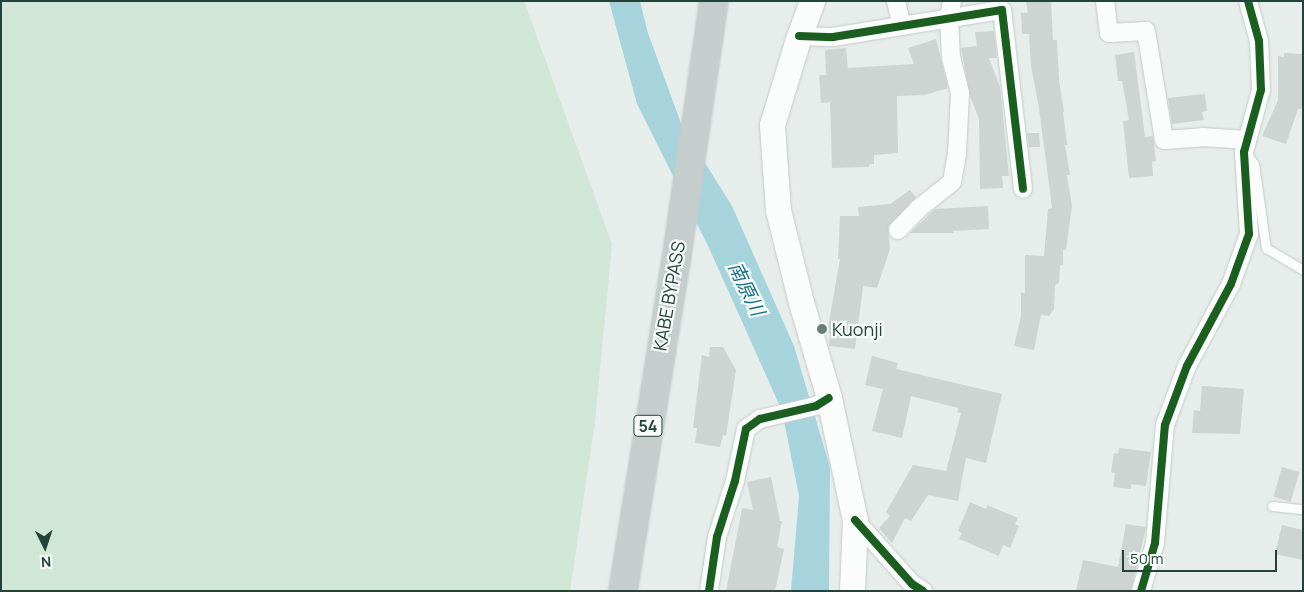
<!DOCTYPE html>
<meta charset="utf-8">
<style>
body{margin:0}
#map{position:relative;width:1304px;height:592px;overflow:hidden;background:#e7edea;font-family:Manrope,"Noto Sans JP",sans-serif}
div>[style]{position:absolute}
.green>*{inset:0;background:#d0e6d7}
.water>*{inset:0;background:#a7d4dc}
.building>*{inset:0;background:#ced4d2;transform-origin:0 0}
.roads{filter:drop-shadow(0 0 1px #c4cac7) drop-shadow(0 0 1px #c4cac7)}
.service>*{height:9px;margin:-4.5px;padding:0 4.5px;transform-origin:4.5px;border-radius:4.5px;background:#fbfcfc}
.minor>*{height:18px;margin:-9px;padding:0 9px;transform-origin:9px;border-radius:9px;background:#fbfcfc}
.secondary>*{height:25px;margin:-12.5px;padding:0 12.5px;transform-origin:12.5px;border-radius:12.5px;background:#fbfcfc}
.trunk>*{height:28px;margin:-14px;padding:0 14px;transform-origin:14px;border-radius:14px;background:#c5cecc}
.cycleway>*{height:8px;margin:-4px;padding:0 4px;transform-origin:4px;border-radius:4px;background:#1b5e20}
.dots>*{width:14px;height:14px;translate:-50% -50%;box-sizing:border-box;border:2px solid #f6fbf8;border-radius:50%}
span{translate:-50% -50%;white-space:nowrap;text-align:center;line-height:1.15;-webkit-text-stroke:4.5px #f6fbf8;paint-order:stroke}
.shield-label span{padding:1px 4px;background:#f6fbf8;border:1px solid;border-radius:4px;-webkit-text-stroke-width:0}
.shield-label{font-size:16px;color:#23423a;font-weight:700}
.street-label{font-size:18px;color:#23423a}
.poi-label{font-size:18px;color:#23423a}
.left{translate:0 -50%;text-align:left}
.water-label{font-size:19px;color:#186f83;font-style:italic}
.frame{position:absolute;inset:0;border:2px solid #23423a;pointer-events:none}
.north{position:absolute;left:20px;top:522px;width:50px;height:50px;-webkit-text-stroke:4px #f6fbf8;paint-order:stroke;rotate:176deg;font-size:14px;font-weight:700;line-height:20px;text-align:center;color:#23423a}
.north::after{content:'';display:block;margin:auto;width:18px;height:22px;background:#23423a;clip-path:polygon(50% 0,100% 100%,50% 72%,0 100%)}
.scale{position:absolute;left:1122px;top:550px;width:155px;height:22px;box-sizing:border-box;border:2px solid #23423a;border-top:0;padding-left:6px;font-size:15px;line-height:18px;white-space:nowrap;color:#23423a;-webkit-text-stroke:4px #f6fbf8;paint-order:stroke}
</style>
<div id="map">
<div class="green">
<i style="clip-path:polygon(1px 1px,524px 1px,612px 244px,595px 422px,570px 591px,1px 591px)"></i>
</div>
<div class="water">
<i style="clip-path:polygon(609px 1px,640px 1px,648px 33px,682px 126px,732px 206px,794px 346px,830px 467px,829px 591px,791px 591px,799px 496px,782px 411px,709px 248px,637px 104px)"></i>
</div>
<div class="building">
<i style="clip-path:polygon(1026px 1px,1051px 1px,1053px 40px,1057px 40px,1059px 80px,1064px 112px,1063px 112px,1067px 145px,1065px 145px,1070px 175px,1067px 175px,1072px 206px,1066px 250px,1063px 250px,1063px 265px,1060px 265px,1059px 283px,1055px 285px,1054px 309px,1049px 316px,1041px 315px,1034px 350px,1014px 346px,1021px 316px,1021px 292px,1025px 293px,1025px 255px,1044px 256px,1048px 209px,1052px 208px,1039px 108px,1031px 66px,1029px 34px,1022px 34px,1021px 13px,1028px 13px)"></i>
<i style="clip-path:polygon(994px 31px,997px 58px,989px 58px,1000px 87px,1009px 176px,1002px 176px,1003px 188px,980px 189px,979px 119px,970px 96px,961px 48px,977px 46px,975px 32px)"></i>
<i style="clip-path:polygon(936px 39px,948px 88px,925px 95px,897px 96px,898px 153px,874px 155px,874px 164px,869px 164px,869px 167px,832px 168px,830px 102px,821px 103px,819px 75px,826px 75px,825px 50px,846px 48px,848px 68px,914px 64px,908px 48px)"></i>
<i style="clip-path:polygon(1134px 52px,1145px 137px,1153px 136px,1156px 161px,1152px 162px,1153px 176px,1129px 178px,1123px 121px,1129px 120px,1122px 81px,1118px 81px,1115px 55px)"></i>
<i style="clip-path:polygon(1284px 53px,1303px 54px,1303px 109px,1298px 109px,1286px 144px,1262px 136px,1278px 100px,1278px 56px,1284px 57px)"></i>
<i style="clip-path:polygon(1205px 94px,1207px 111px,1202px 112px,1204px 120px,1172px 124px,1168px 98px)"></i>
<i style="clip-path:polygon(1027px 133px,1039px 133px,1040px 147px,1029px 147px)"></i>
<i style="clip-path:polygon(910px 190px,916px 197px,888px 227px,890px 249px,877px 288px,863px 286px,855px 349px,829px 346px,830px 333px,827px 333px,840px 259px,838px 259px,840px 216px,859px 216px,858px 207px,890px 204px)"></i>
<i style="clip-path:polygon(988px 206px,989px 229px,953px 231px,953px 233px,910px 233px,935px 209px)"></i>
<i style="clip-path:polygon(710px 347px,723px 347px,736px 370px,726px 436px,723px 435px,720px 447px,695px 443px,697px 428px,693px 428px,702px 355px,709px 357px)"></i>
<i style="clip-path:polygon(872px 356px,898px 363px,896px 369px,1002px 394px,986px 463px,966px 458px,958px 501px,928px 495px,911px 521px,905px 518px,892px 543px,879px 528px,890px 516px,886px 512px,913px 465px,946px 471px,961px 413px,957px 412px,958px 408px,911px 396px,902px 438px,872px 431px,883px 389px,865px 385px)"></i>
<i style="clip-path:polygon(1202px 386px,1244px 389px,1240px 434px,1192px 433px,1194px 410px,1200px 411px)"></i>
<i style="clip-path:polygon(1119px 448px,1151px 452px,1146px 486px,1131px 484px,1131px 489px,1113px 487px,1115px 473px,1111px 472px,1114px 453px,1118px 454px)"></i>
<i style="left:1282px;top:467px;width:18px;height:31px;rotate:16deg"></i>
<i style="clip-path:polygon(771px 477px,780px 521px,782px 521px,777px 547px,784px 549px,775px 591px,726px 591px,742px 508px,753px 510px,747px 482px)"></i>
<i style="clip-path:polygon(970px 502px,986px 509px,987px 505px,1018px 518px,1015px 524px,1019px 526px,1010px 548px,1003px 545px,999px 556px,959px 539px,962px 533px,958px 531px)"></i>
<i style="clip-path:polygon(1126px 524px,1146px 527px,1131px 591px,1076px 591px,1083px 560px,1118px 567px)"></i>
<i style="clip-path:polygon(1282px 525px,1303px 530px,1303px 560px,1275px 554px)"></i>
</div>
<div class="roads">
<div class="service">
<i style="left:1247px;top:155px;width:11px;rotate:52deg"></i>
<i style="left:1254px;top:164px;width:85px;rotate:81.9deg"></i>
<i style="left:1266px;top:248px;width:43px;rotate:30.7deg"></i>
<i style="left:1272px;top:506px;width:31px;rotate:6deg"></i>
</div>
<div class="minor">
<i style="left:896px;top:1px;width:26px;rotate:77deg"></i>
<i style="left:1105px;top:1px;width:32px;rotate:83deg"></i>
<i style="left:1109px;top:33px;width:37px;rotate:-3deg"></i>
<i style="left:1146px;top:31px;width:110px;rotate:80.6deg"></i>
<i style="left:1164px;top:140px;width:39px;rotate:-4deg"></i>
<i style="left:1203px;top:137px;width:44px;rotate:3.9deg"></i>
<i style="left:799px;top:36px;width:34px;rotate:2deg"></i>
<i style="left:833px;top:37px;width:171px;rotate:-9.1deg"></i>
<i style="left:1002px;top:10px;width:180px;rotate:83.3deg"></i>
<i style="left:898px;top:230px;width:29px;rotate:-46deg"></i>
<i style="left:918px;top:209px;width:43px;rotate:-38.5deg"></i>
<i style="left:952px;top:182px;width:28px;rotate:-80deg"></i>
<i style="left:957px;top:154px;width:61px;rotate:-87.2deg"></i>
<i style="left:960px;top:93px;width:36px;rotate:-104deg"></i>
<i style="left:951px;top:58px;width:40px;rotate:-92.9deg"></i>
<i style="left:949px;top:18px;width:17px;rotate:-80deg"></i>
<i style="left:855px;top:520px;width:86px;rotate:48.3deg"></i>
<i style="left:912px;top:584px;width:13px;rotate:32deg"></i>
<i style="left:709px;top:591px;width:55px;rotate:-81.6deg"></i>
<i style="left:717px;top:537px;width:59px;rotate:-72.2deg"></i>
<i style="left:735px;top:481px;width:53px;rotate:-78.1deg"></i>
<i style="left:746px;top:429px;width:17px;rotate:-36deg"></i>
<i style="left:760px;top:419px;width:57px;rotate:-13.1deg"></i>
<i style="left:816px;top:406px;width:15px;rotate:-32deg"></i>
<i style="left:1141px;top:591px;width:50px;rotate:-73.7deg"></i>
<i style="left:1155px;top:543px;width:118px;rotate:-85.2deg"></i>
<i style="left:1165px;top:425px;width:63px;rotate:-69.6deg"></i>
<i style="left:1187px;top:366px;width:93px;rotate:-61.8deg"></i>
<i style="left:1231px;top:284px;width:53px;rotate:-70.2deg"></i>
<i style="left:1249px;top:234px;width:82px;rotate:-93.5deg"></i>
<i style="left:1244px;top:152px;width:64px;rotate:-74.7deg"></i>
<i style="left:1261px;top:90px;width:49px;rotate:-92.3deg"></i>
<i style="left:1259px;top:41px;width:41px;rotate:-105.4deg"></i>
</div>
<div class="secondary">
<i style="left:812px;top:1px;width:37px;rotate:110deg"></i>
<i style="left:799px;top:36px;width:93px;rotate:106.9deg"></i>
<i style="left:772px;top:125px;width:85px;rotate:86deg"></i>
<i style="left:778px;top:210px;width:95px;rotate:76deg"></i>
<i style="left:801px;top:302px;width:100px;rotate:73.7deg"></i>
<i style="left:829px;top:398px;width:125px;rotate:78deg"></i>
<i style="left:855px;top:520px;width:71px;rotate:92.4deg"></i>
</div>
<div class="trunk">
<i style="left:623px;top:591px;width:334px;rotate:-80.9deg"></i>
<i style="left:676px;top:261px;width:263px;rotate:-81.7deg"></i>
</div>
</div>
<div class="cycleway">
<i style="left:799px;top:36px;width:34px;rotate:2deg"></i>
<i style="left:833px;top:37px;width:171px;rotate:-9.1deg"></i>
<i style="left:1002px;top:10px;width:180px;rotate:83.3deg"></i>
<i style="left:855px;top:520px;width:86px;rotate:48.3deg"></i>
<i style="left:912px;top:584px;width:13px;rotate:32deg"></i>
<i style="left:709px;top:591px;width:55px;rotate:-81.6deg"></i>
<i style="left:717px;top:537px;width:59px;rotate:-72.2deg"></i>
<i style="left:735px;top:481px;width:53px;rotate:-78.1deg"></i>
<i style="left:746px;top:429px;width:17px;rotate:-36deg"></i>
<i style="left:760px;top:419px;width:57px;rotate:-13.1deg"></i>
<i style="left:816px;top:406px;width:15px;rotate:-32deg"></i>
<i style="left:1141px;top:591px;width:50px;rotate:-73.7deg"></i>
<i style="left:1155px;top:543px;width:118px;rotate:-85.2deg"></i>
<i style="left:1165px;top:425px;width:63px;rotate:-69.6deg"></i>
<i style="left:1187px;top:366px;width:93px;rotate:-61.8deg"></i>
<i style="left:1231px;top:284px;width:53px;rotate:-70.2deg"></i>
<i style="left:1249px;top:234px;width:82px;rotate:-93.5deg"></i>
<i style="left:1244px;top:152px;width:64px;rotate:-74.7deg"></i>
<i style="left:1261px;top:90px;width:49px;rotate:-92.3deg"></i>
<i style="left:1259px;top:41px;width:41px;rotate:-105.4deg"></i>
</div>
<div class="dots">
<i style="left:822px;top:329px;background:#687e78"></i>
</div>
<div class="shield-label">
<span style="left:648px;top:426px">54</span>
</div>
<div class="street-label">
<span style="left:669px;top:296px;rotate:-80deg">KABE BYPASS</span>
</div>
<div class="poi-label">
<span class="left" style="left:832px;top:329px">Kuonji</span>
</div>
<div class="water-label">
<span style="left:746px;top:289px;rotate:64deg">南原川</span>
</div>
<div class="frame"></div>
<div class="north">N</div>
<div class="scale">50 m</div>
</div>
